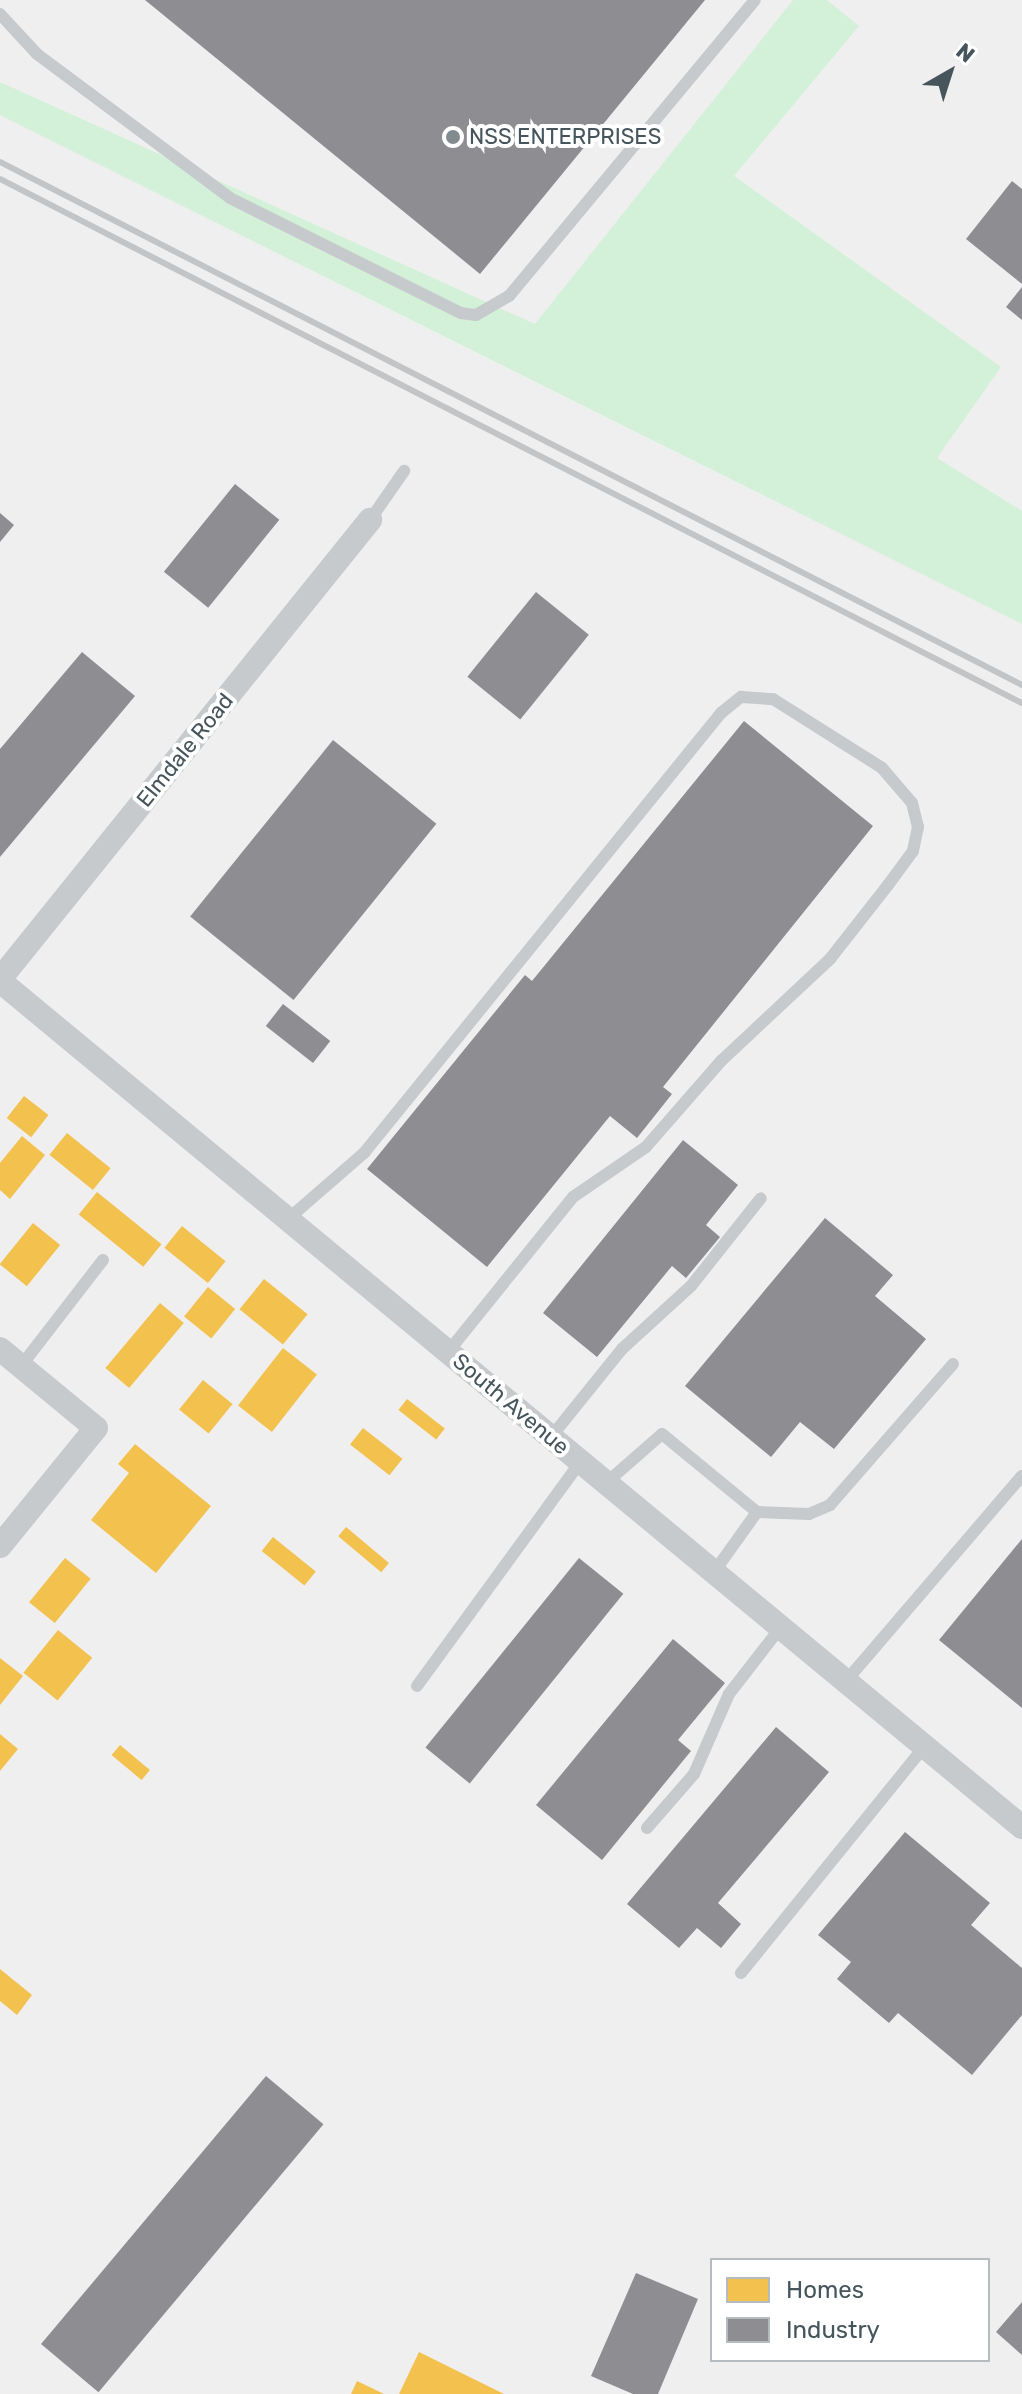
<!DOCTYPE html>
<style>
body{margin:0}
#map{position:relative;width:1022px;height:2394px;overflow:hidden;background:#f0efef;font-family:Rubik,sans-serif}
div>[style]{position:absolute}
.green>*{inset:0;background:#d3f0d8}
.homes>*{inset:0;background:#f2c14e;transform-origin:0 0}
.industry>*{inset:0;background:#8d8d92;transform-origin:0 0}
.service>*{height:12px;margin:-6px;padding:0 6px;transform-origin:6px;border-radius:6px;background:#c6cacc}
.minor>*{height:24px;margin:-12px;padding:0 12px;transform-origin:12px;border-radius:12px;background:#c6cacc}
.rail>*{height:6px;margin:-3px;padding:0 3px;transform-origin:3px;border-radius:3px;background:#c2c4c6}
.dots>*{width:22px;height:22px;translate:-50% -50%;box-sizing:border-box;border:4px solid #fff;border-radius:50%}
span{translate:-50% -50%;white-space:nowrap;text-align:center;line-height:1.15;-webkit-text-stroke:8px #fff;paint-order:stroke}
.poi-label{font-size:22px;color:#46555c}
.left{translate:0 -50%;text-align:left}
.street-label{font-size:22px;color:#46555c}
.legend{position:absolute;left:710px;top:2258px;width:280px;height:104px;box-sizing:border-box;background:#fff;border:2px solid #b5bbbe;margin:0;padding:10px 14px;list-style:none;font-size:24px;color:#46555c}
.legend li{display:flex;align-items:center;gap:16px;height:40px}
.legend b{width:40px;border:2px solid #b5bbbe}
.north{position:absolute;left:910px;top:32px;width:80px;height:80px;-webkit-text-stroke:6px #fff;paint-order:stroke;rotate:39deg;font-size:22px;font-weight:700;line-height:32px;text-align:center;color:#46555c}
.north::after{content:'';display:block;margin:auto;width:28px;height:36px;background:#46555c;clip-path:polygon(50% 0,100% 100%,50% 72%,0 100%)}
</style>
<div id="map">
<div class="green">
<i style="clip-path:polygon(793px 0,827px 0,859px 26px,734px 176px,1001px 367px,937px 458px,1022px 511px,1022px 624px,0 115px,0 82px,535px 324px)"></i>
</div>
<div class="homes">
<i style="left:24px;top:1096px;width:31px;height:28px;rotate:38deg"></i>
<i style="left:67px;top:1133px;width:56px;height:28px;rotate:39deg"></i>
<i style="clip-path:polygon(22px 1136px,45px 1155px,10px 1199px,0 1190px,0 1163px)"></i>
<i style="left:97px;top:1192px;width:83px;height:29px;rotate:39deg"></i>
<i style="left:33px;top:1223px;width:35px;height:53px;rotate:39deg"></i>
<i style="left:182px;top:1226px;width:56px;height:28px;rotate:39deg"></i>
<i style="left:264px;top:1279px;width:56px;height:39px;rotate:39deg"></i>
<i style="left:208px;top:1287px;width:35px;height:38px;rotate:39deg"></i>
<i style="left:160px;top:1303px;width:31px;height:85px;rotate:40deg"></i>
<i style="left:283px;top:1348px;width:43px;height:73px;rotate:38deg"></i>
<i style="left:203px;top:1380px;width:38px;height:38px;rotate:39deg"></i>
<i style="left:407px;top:1399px;width:48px;height:14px;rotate:38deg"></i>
<i style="left:363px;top:1428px;width:50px;height:21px;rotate:38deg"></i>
<i style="clip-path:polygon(135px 1444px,211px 1506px,156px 1573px,91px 1520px,129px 1473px,118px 1464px)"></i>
<i style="left:346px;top:1527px;width:56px;height:12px;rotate:40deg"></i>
<i style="left:273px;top:1537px;width:55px;height:18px;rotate:39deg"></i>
<i style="left:65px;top:1558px;width:33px;height:57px;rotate:39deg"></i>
<i style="left:58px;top:1630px;width:44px;height:55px;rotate:39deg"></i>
<i style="clip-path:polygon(0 1658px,23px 1676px,0 1705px)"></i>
<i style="clip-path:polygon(0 1734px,18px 1749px,0 1771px)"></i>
<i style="left:120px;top:1745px;width:39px;height:13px;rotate:40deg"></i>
<i style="clip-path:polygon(0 1969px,32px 1995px,17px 2015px,0 2001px)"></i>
<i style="clip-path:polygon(419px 2352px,504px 2394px,399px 2394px)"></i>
<i style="clip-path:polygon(357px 2381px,384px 2394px,351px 2394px)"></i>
</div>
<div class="industry">
<i style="clip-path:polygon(145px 0,705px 0,480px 274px)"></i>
<i style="clip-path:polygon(1012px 181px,1022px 189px,1022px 284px,966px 239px)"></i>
<i style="clip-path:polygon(1022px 287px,1022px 320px,1006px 307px)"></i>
<i style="left:235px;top:484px;width:57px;height:113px;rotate:39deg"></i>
<i style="clip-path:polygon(0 513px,14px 525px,0 542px)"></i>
<i style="left:536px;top:592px;width:68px;height:109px;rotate:39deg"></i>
<i style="clip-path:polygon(82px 652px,135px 696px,0 857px,0 749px)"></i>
<i style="clip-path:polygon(744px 721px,873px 826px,663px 1087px,672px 1094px,637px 1138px,610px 1116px,487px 1267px,367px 1169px,525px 975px,532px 981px)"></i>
<i style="left:333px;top:740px;width:133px;height:227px;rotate:39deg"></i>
<i style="left:283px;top:1004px;width:60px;height:28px;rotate:38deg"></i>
<i style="clip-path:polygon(683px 1140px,738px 1185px,706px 1225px,720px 1237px,686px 1278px,672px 1266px,597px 1357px,543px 1313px)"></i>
<i style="clip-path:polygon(825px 1218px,893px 1275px,875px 1296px,926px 1339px,834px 1449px,800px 1422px,771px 1457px,685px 1386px)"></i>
<i style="clip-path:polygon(1022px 1539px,1022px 1708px,939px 1640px)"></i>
<i style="left:579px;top:1558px;width:57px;height:244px;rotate:39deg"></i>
<i style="clip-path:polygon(673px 1639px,725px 1683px,678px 1740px,691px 1751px,602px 1860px,536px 1805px)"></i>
<i style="clip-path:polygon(776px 1727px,829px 1772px,718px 1903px,741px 1924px,721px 1948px,697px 1928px,679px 1948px,627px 1904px)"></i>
<i style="clip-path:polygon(905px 1832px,990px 1903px,971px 1925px,1022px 1968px,1022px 2015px,972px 2075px,898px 2013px,889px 2023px,837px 1979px,851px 1962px,818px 1935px)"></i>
<i style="left:266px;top:2076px;width:75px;height:350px;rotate:40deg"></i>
<i style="clip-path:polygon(636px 2273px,698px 2299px,658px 2394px,633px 2394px,591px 2376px)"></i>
<i style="clip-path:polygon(1022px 2302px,1022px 2355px,996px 2332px)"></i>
</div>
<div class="service">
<i style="left:0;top:14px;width:54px;rotate:47.2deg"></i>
<i style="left:37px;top:54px;width:241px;rotate:36.7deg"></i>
<i style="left:230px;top:198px;width:258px;rotate:26.5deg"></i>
<i style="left:461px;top:313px;width:15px;rotate:8deg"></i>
<i style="left:476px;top:315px;width:39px;rotate:-30deg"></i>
<i style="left:510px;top:295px;width:383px;rotate:-50.3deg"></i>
<i style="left:370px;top:520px;width:60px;rotate:-55.2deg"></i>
<i style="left:288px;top:1219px;width:101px;rotate:-41deg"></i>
<i style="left:364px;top:1153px;width:567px;rotate:-50.95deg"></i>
<i style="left:721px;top:713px;width:26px;rotate:-39deg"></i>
<i style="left:741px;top:697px;width:32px;rotate:4deg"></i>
<i style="left:773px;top:699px;width:129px;rotate:32.3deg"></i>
<i style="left:882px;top:768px;width:46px;rotate:49.4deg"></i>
<i style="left:912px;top:803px;width:25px;rotate:76deg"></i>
<i style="left:918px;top:827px;width:25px;rotate:102deg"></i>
<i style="left:913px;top:851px;width:42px;rotate:126.3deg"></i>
<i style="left:888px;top:885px;width:94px;rotate:128.1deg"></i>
<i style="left:830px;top:959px;width:149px;rotate:136.9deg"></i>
<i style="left:721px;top:1061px;width:114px;rotate:131.1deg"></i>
<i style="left:646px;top:1147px;width:88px;rotate:145.6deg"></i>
<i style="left:573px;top:1197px;width:199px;rotate:128.9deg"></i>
<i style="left:21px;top:1366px;width:134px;rotate:-52.3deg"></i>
<i style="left:551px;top:1437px;width:113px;rotate:-51.1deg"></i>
<i style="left:622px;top:1349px;width:93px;rotate:-42.4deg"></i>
<i style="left:691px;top:1286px;width:112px;rotate:-51.5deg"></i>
<i style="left:606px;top:1483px;width:74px;rotate:-41.2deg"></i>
<i style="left:662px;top:1434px;width:123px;rotate:39.4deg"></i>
<i style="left:757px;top:1512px;width:74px;rotate:125.6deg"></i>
<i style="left:757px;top:1512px;width:52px;rotate:2.2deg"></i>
<i style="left:809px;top:1514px;width:23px;rotate:-23deg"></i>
<i style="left:830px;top:1505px;width:187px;rotate:-48.9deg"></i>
<i style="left:846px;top:1681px;width:270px;rotate:-49.4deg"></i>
<i style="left:417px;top:1686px;width:278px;rotate:-53.9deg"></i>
<i style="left:647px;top:1828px;width:72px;rotate:-49deg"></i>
<i style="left:694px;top:1774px;width:87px;rotate:-66.4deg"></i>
<i style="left:729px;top:1694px;width:85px;rotate:-52.2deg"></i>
<i style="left:741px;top:1973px;width:292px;rotate:-51deg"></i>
</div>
<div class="minor">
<i style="left:0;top:979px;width:590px;rotate:-51.13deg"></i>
<i style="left:0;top:981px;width:1327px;rotate:39.62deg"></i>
<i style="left:0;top:1349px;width:124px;rotate:39.5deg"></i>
<i style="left:96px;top:1428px;width:152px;rotate:129.1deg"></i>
</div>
<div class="rail">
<i style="left:0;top:162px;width:1148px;rotate:27.1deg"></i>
<i style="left:0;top:179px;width:1149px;rotate:27.15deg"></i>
</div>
<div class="dots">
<i style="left:453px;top:137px;background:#828b8f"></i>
</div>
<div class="poi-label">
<span class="left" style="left:469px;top:137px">NSS ENTERPRISES</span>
</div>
<div class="street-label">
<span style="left:185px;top:750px;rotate:-51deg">Elmdale Road</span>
<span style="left:511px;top:1404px;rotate:40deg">South Avenue</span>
</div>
<ul class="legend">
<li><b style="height:22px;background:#f2c14e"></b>Homes</li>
<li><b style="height:22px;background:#8d8d92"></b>Industry</li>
</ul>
<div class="north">N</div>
</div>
